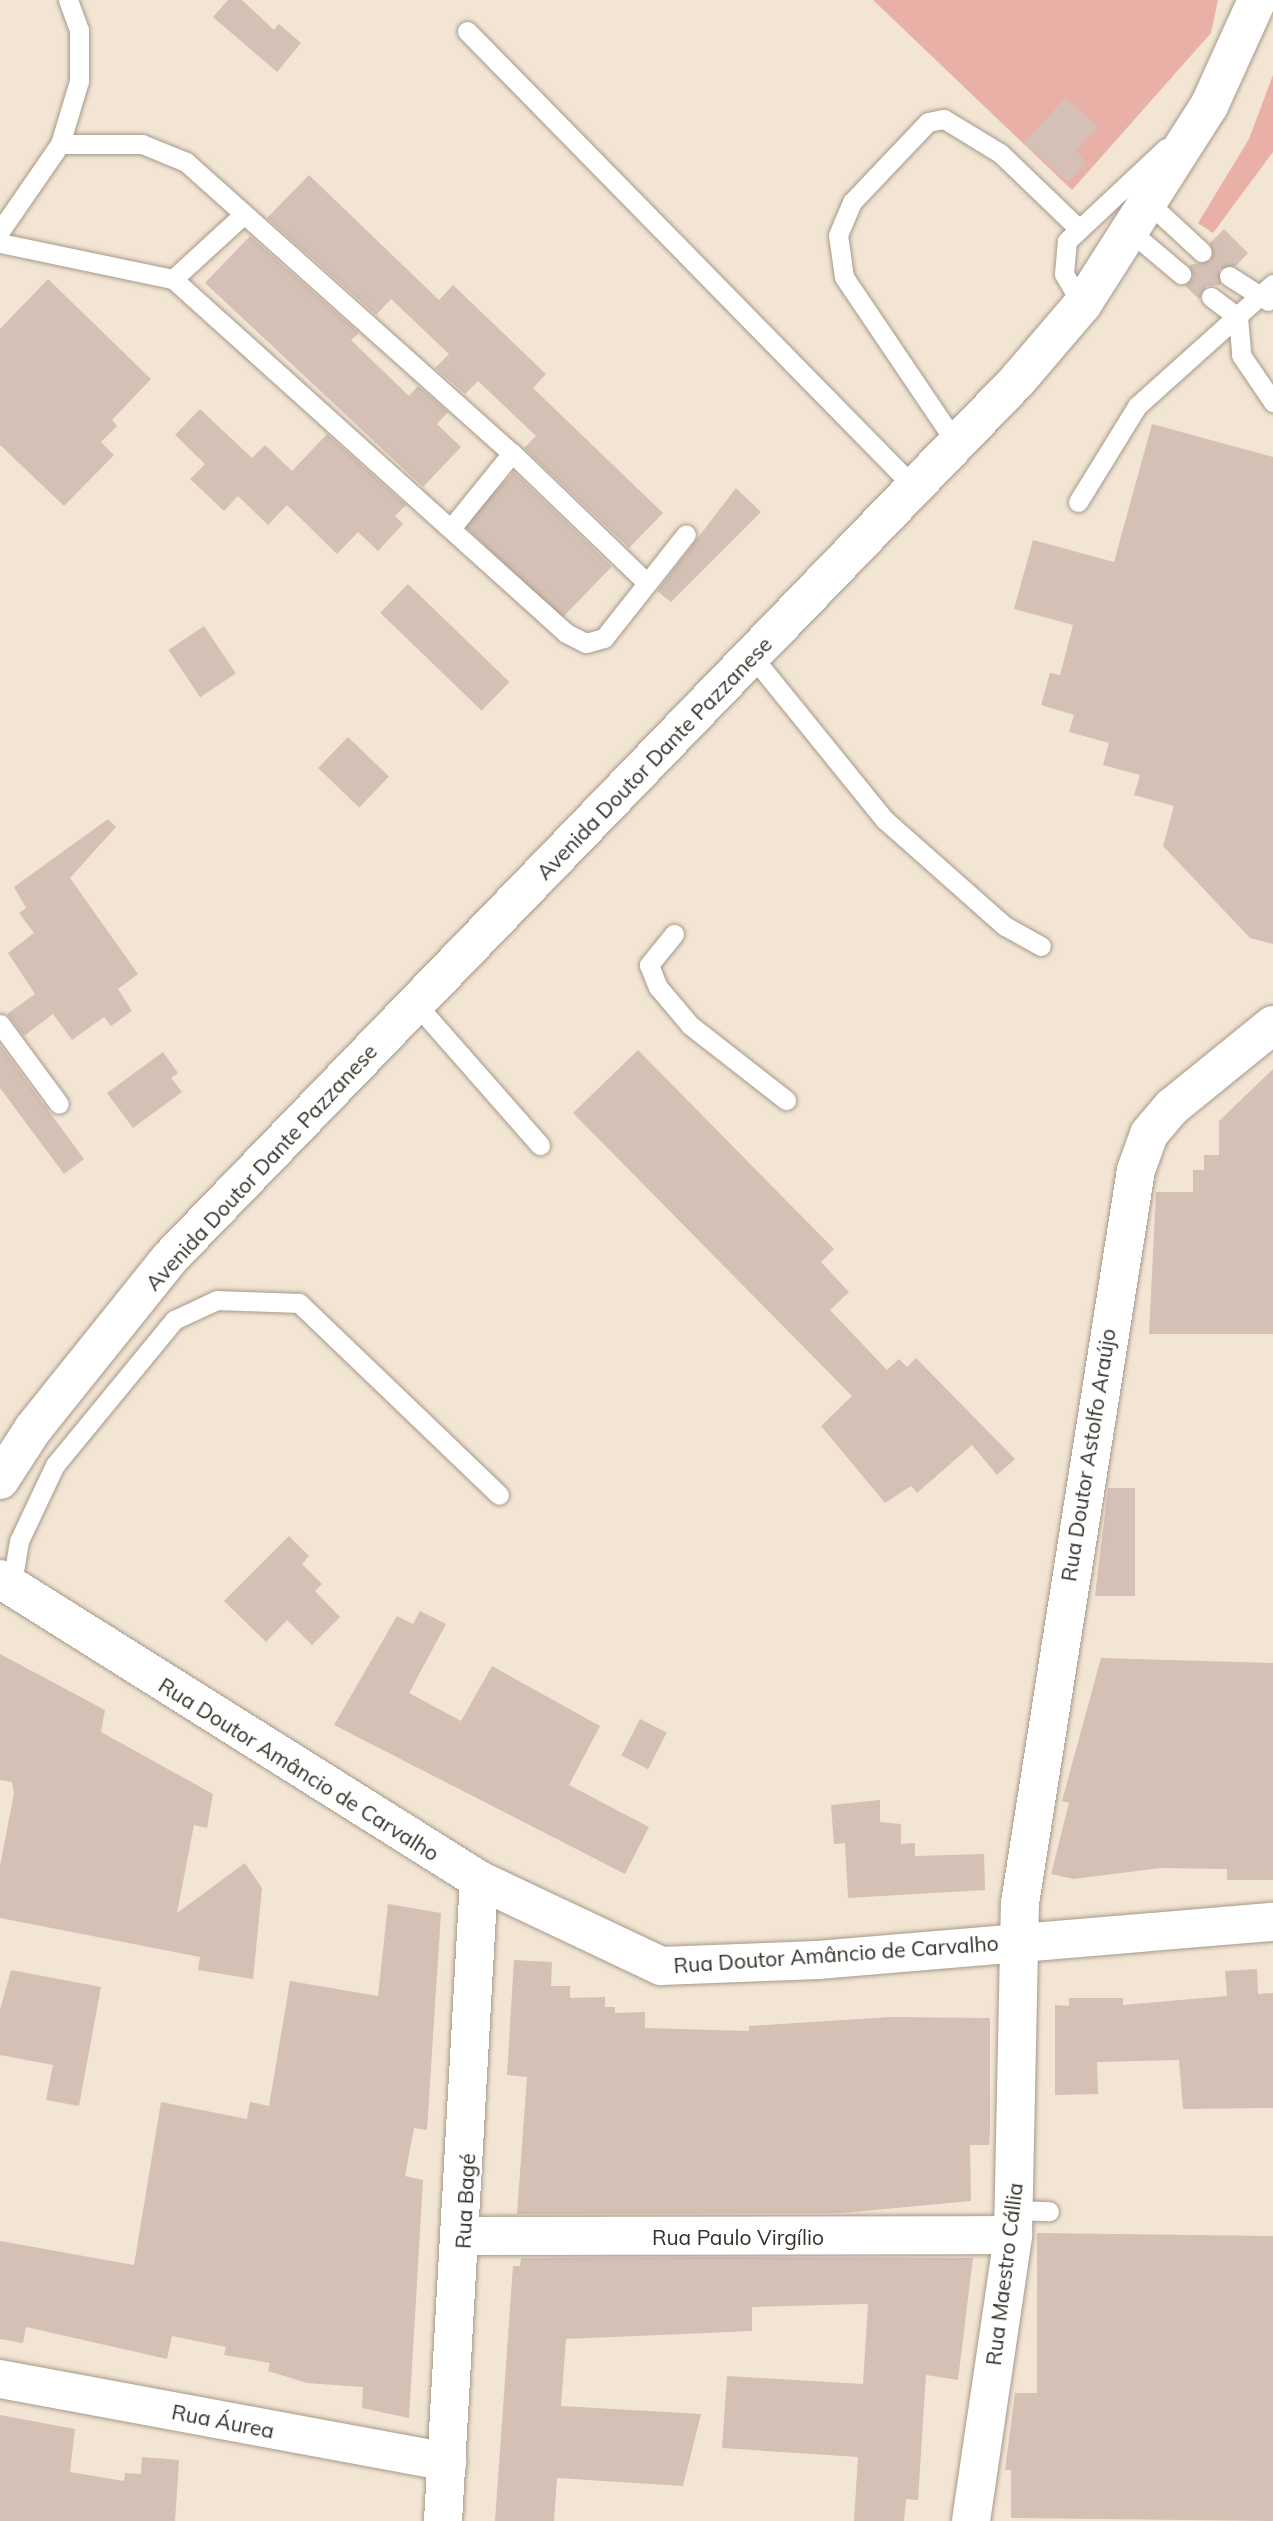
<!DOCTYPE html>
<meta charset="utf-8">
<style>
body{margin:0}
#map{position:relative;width:1273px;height:2521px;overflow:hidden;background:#f3e5d4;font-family:Mulish,sans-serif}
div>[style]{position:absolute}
.green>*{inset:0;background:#e9b0a8}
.building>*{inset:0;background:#d4c0b5;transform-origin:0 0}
.roads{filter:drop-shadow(0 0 2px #a69989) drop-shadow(0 0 2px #a69989)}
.service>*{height:19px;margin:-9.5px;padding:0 9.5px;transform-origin:9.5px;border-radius:9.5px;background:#fff}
.minor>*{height:38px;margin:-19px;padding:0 19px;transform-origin:19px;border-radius:19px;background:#fff}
.tertiary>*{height:38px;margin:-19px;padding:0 19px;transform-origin:19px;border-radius:19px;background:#fff}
span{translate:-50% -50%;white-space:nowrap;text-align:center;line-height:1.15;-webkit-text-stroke:5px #fff;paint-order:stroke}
.street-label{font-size:21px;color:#353029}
</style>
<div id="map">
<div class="green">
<i style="clip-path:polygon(873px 0,1218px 0,1211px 33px,1072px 190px)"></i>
<i style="clip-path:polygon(1273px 75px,1273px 152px,1213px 233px,1198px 223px,1249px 139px)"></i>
</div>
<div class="building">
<i style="clip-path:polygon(228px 0,242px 0,274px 30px,279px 24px,301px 43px,277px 72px,213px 17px)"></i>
<i style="clip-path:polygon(1066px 97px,1098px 127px,1076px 150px,1086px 163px,1068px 182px,1024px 143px)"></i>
<i style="clip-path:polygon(309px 175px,439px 300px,453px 285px,546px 374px,533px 388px,663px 513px,629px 548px,524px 448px,536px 436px,478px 381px,465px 394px,435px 368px,449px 354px,391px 299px,376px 315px,267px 218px)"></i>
<i style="clip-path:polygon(1224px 229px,1248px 253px,1236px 266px,1219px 269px,1221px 285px,1206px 286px,1199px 299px,1185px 286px,1193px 277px,1189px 265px,1210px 261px,1210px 243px)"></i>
<i style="clip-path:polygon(250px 236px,359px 333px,351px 340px,409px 396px,418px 386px,448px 412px,437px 424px,461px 447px,423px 487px,205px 283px)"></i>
<i style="clip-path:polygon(48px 279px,151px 379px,112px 420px,117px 426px,101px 442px,114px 455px,64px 506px,0 445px,0 329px)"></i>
<i style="clip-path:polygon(200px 409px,252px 458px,265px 445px,292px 471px,327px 434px,406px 505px,395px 516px,403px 524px,378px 551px,358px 532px,337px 554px,287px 505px,268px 525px,238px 496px,224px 511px,190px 479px,205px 464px,175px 435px)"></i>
<i style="clip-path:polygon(1152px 424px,1273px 457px,1273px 944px,1250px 938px,1163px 846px,1174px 806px,1134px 795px,1140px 775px,1103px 765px,1109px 743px,1069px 732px,1074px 715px,1041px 705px,1050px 673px,1060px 675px,1073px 625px,1014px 609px,1033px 540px,1114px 562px)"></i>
<i style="left:514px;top:472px;width:136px;height:73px;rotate:44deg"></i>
<i style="clip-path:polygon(736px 488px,761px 512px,671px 602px,657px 591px)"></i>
<i style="left:408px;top:584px;width:141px;height:40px;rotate:44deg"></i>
<i style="left:204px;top:626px;width:57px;height:43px;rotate:56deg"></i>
<i style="left:348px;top:737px;width:57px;height:43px;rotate:44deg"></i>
<i style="clip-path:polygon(108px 819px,116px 827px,70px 878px,138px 974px,118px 989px,132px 1011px,111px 1026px,104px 1017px,72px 1040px,53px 1014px,24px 1036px,7px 1014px,35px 994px,8px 953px,34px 933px,19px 913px,26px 908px,14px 887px)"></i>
<i style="clip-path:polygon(0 1045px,84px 1159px,64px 1174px,0 1088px)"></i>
<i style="clip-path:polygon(638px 1050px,834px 1249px,821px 1262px,849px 1292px,830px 1310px,887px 1370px,899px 1359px,907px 1367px,916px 1358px,1015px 1459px,997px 1475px,972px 1445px,917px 1493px,911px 1486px,885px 1503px,821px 1426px,852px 1396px,573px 1113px)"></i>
<i style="clip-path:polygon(163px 1052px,178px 1073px,171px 1078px,182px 1092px,133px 1128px,107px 1093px)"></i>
<i style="clip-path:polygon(1273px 1069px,1273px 1334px,1149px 1334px,1156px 1192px,1193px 1192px,1193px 1170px,1204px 1170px,1204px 1155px,1219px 1155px,1219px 1121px)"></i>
<i style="clip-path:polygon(1108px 1488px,1135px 1488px,1135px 1596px,1095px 1596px)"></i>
<i style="clip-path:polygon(289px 1536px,309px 1556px,302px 1564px,322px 1584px,315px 1591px,340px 1617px,312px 1645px,287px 1620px,266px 1642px,224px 1601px)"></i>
<i style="clip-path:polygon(420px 1611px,446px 1624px,409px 1693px,461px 1721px,492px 1666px,600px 1726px,569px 1785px,649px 1827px,625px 1874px,334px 1725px,397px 1616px,413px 1624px)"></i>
<i style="clip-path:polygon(0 1654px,105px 1710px,101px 1732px,213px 1794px,207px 1828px,194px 1825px,177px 1913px,245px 1863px,262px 1888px,253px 1979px,198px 1970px,200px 1957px,0 1918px,0 1866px,14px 1793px,12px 1782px,0 1780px)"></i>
<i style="clip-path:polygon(1101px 1658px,1273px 1663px,1273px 1880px,1227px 1880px,1227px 1869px,1160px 1868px,1074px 1879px,1051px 1874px,1069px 1803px,1062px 1801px)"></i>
<i style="left:640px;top:1719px;width:30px;height:41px;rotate:27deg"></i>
<i style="clip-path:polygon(880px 1800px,880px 1822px,901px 1824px,901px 1844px,915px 1843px,915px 1856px,984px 1854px,985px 1890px,848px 1898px,845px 1843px,834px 1844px,831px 1805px)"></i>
<i style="clip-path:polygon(388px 1904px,441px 1913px,427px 2130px,414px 2128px,405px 2176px,423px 2180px,409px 2418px,362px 2408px,363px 2387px,307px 2383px,268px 2371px,270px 2363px,224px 2355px,226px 2347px,172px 2336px,167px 2359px,26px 2327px,23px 2343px,0 2339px,0 2241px,134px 2265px,161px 2102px,247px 2119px,250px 2102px,269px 2106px,290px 1981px,378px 1996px)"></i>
<i style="clip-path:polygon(514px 1960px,552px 1962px,551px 1986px,570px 1986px,570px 1998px,605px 1997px,605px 2007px,615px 2007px,615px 2013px,645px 2012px,645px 2028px,749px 2031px,749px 2026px,890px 2017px,990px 2018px,990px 2131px,989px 2145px,970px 2145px,971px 2201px,842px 2213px,517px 2214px,527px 2077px,507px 2075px)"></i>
<i style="clip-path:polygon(1257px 1969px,1258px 1994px,1273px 1993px,1273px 2108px,1183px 2109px,1179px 2060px,1097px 2062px,1098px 2094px,1055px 2095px,1055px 2005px,1069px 2006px,1069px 1998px,1123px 1998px,1123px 2005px,1227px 1996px,1225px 1971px)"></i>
<i style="clip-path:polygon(11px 1970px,101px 1987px,79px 2106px,46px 2100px,53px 2065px,0 2055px,0 2010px)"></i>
<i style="clip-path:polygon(1037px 2233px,1273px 2236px,1273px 2521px,1011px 2518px,1011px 2470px,1005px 2470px,1015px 2393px,1037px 2393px)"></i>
<i style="clip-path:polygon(729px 2257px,973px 2258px,958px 2380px,926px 2375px,918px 2500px,906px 2499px,904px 2521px,854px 2521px,858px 2457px,722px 2448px,727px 2376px,863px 2384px,868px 2304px,859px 2304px,752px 2307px,752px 2331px,566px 2339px,561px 2406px,701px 2414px,683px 2486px,557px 2478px,554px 2521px,495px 2521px,513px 2266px,520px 2266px,521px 2258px)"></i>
<i style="clip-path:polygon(0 2415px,75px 2429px,70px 2472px,124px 2481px,125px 2473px,141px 2474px,142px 2457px,179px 2460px,175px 2521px,0 2521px)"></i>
</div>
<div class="roads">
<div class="service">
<i style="left:467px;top:31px;width:639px;rotate:45.57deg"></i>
<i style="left:60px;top:144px;width:82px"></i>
<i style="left:142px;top:144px;width:48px;rotate:22.2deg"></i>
<i style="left:186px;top:162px;width:437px;rotate:41.8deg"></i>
<i style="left:512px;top:453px;width:187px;rotate:43.9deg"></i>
<i style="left:1149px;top:203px;width:72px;rotate:42.8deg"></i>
<i style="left:0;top:231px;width:106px;rotate:-55.4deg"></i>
<i style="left:60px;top:144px;width:66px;rotate:-73.2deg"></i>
<i style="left:79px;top:81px;width:51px;rotate:-90deg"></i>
<i style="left:79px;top:30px;width:32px;rotate:-110deg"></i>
<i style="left:1130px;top:231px;width:67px;rotate:40.1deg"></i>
<i style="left:0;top:243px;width:177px;rotate:11.8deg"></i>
<i style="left:173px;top:279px;width:529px;rotate:42.01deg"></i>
<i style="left:566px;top:633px;width:22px;rotate:27deg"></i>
<i style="left:586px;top:643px;width:19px;rotate:-16deg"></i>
<i style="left:604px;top:638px;width:132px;rotate:-51.7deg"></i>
<i style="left:1229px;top:276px;width:46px;rotate:32.7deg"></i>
<i style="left:173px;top:279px;width:96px;rotate:-42.5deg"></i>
<i style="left:1211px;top:297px;width:34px;rotate:37deg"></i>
<i style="left:1238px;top:317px;width:38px;rotate:85deg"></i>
<i style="left:1241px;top:355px;width:57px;rotate:55.8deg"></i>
<i style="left:1082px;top:305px;width:36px;rotate:-120deg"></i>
<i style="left:1064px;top:274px;width:33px;rotate:-85deg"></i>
<i style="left:1067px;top:241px;width:136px;rotate:-43.2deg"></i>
<i style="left:956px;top:443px;width:200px;rotate:-124deg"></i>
<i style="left:844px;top:277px;width:42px;rotate:-98.1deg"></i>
<i style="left:838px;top:235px;width:36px;rotate:-67deg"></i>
<i style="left:852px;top:202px;width:110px;rotate:-46.5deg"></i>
<i style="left:928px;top:122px;width:16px;rotate:-11deg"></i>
<i style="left:944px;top:119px;width:66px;rotate:31.3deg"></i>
<i style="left:1000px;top:153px;width:107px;rotate:43.9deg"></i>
<i style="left:1078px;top:502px;width:113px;rotate:-58.4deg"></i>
<i style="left:1137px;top:406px;width:183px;rotate:-41.9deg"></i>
<i style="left:452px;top:527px;width:95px;rotate:-51deg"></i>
<i style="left:752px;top:656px;width:211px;rotate:51deg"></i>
<i style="left:885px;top:820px;width:160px;rotate:41.5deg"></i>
<i style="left:1005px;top:926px;width:41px;rotate:29.1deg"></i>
<i style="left:674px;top:934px;width:40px;rotate:129deg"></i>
<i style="left:649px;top:965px;width:24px;rotate:68deg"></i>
<i style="left:658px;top:987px;width:50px;rotate:49.9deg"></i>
<i style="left:690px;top:1025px;width:122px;rotate:38deg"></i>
<i style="left:416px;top:1004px;width:188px;rotate:48.7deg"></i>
<i style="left:0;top:1024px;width:99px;rotate:53.6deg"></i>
<i style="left:11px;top:1589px;width:49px;rotate:-80.5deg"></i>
<i style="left:19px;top:1541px;width:84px;rotate:-64.7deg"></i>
<i style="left:55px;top:1465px;width:188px;rotate:-50.6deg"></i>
<i style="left:174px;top:1320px;width:47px;rotate:-24.9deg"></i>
<i style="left:217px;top:1300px;width:82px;rotate:2.1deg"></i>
<i style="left:299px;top:1303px;width:277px;rotate:43.8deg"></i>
<i style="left:1015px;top:2210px;width:34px;rotate:2deg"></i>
</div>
<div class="minor">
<i style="left:464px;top:2236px;width:549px;rotate:-0.1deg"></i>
<i style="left:0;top:2379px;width:455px;rotate:10.5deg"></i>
<i style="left:443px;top:2521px;width:642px;rotate:-86.79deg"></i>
<i style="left:971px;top:2521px;width:289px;rotate:-81.6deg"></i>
<i style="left:1013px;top:2235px;width:332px;rotate:-88.8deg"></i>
<i style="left:1020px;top:1903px;width:742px;rotate:-81.01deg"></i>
<i style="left:1136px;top:1170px;width:38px;rotate:-70deg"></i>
<i style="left:1149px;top:1134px;width:35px;rotate:-50deg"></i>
<i style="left:1172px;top:1107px;width:130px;rotate:-39.1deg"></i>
</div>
<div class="tertiary">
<i style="left:0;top:1480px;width:61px;rotate:-57.1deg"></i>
<i style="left:33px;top:1429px;width:219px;rotate:-51.3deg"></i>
<i style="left:170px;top:1258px;width:1219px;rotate:-46deg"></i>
<i style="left:1017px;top:381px;width:100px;rotate:-49.5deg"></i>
<i style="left:1082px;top:305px;width:236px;rotate:-57.5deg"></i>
<i style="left:1209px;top:106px;width:116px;rotate:-65.6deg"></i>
<i style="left:0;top:1579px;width:566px;rotate:32.14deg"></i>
<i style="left:479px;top:1880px;width:201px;rotate:25.3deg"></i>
<i style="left:661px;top:1966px;width:157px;rotate:-2.2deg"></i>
<i style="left:818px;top:1960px;width:457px;rotate:-4.8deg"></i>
</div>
</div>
<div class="street-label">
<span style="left:654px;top:758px;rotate:-46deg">Avenida Doutor Dante Pazzanese</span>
<span style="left:261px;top:1167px;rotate:-47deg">Avenida Doutor Dante Pazzanese</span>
<span style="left:1088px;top:1455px;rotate:-81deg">Rua Doutor Astolfo Araújo</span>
<span style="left:299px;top:1769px;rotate:32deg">Rua Doutor Amâncio de Carvalho</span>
<span style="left:836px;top:1954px;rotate:-4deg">Rua Doutor Amâncio de Carvalho</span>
<span style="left:465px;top:2201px;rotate:-87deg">Rua Bagé</span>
<span style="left:738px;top:2237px">Rua Paulo Virgílio</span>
<span style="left:1004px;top:2274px;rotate:-83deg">Rua Maestro Cállia</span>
<span style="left:223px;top:2421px;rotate:11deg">Rua Áurea</span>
</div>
</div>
